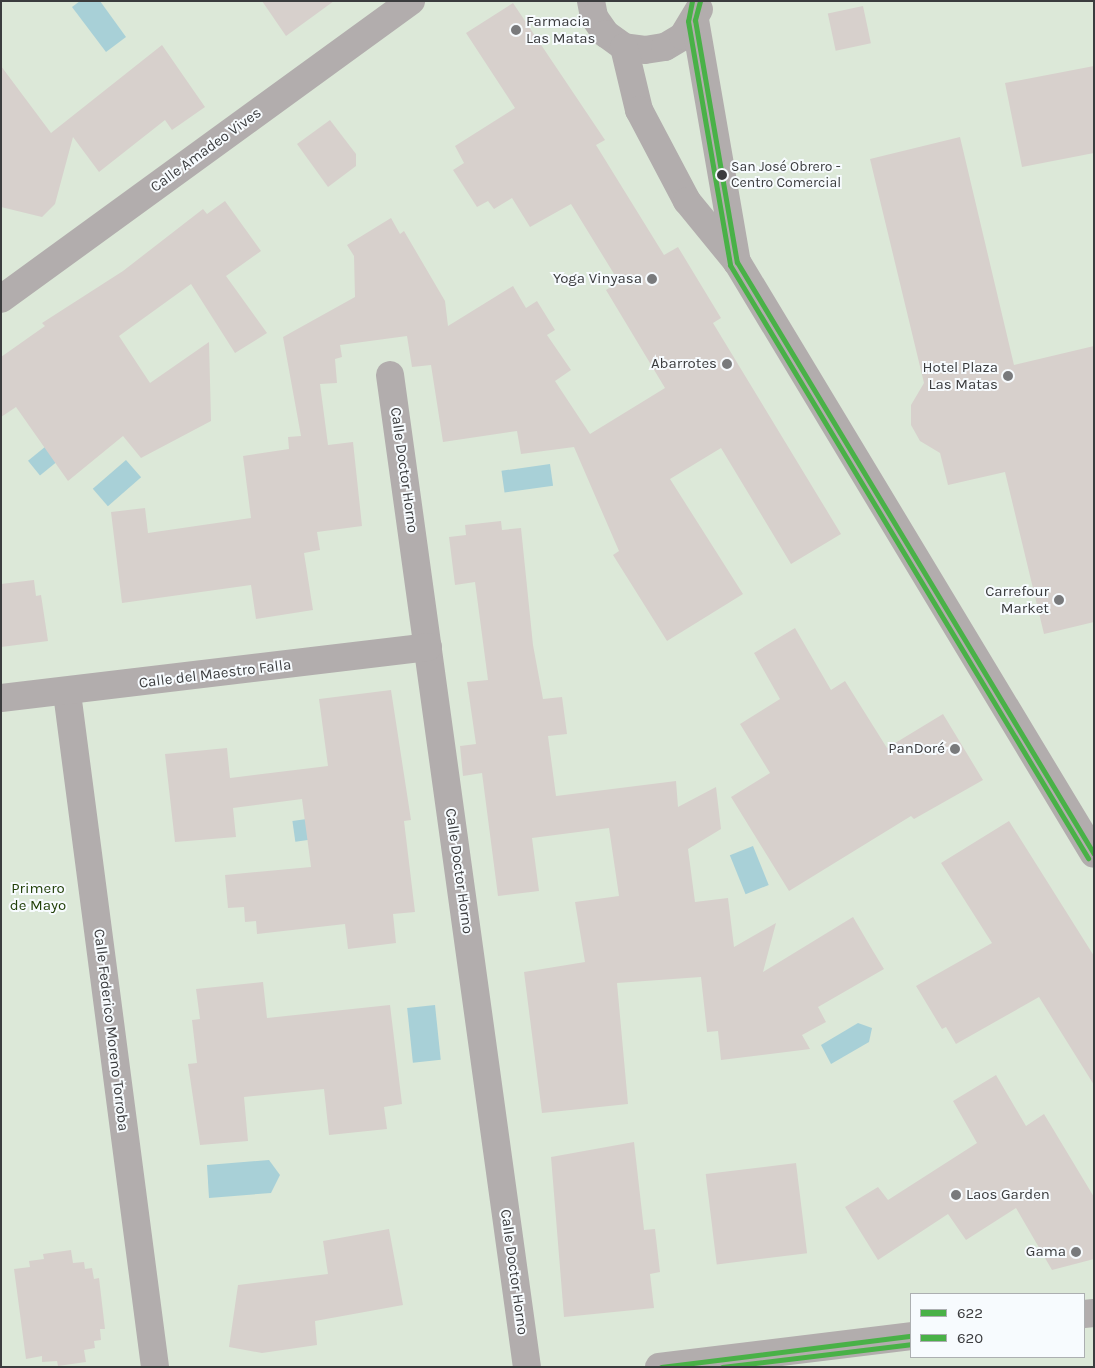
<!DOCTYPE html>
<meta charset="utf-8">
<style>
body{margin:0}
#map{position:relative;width:1095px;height:1368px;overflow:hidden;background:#ebedef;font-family:Karla,sans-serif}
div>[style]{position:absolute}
.green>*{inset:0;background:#dce8d8}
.water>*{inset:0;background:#a8d0d7;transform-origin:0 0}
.building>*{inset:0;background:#d7d0cc;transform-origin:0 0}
.minor>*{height:28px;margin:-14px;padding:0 14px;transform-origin:14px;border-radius:14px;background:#b2adad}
.bus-1>*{height:5px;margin:-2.5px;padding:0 2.5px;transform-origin:2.5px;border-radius:2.5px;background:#49b147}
.bus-2>*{height:5px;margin:-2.5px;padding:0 2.5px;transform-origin:2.5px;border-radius:2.5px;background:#49b147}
.dots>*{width:14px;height:14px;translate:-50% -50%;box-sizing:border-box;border:2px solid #f7fbfe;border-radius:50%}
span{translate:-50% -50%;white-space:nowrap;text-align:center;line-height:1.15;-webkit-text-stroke:4px #f7fbfe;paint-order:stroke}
.bus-label{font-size:14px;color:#3b3c3e}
.left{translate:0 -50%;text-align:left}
.poi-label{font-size:15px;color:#3b3c3e}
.right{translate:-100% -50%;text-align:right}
.street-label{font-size:15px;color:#3b3c3e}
.park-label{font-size:15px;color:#224009}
.frame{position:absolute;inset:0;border:2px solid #3b3c3e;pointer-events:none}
.legend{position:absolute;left:910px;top:1293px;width:175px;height:65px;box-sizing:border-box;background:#f7fbfe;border:1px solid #acafb1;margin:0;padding:6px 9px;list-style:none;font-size:15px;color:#3b3c3e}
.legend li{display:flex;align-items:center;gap:10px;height:25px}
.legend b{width:25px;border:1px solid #acafb1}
</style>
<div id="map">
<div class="green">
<i style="clip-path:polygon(evenodd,1px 1px,1094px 1px,1094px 1367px,1px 1367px,1px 1px,911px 1294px,1084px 1294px,1084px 1357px,911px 1357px,911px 1294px)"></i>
</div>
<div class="water">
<i style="clip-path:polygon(80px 1px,100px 1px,126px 37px,106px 52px,72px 7px)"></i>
<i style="left:56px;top:438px;width:19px;height:36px;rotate:51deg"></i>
<i style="left:126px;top:460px;width:23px;height:44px;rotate:49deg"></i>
<i style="left:550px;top:464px;width:22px;height:49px;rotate:82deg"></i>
<i style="left:335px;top:815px;width:21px;height:43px;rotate:82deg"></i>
<i style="left:753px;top:846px;width:42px;height:25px;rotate:68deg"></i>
<i style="left:435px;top:1005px;width:55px;height:28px;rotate:84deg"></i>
<i style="clip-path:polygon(858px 1023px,872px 1028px,869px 1042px,831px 1064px,821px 1045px)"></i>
<i style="clip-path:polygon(269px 1160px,280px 1175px,271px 1193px,209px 1198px,207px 1165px)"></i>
</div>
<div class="building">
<i style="clip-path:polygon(262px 1px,334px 1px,286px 36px)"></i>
<i style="clip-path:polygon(513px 3px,605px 140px,596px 145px,664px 255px,678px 247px,721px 318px,713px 323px,841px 534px,791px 564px,721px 448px,670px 479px,743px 594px,667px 641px,613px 555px,619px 551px,574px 447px,521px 454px,517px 431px,443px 442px,431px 365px,412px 367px,407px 336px,340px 345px,342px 357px,335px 359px,337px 383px,320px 384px,328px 445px,353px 442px,362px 526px,317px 532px,320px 550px,304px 553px,313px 610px,256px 619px,251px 585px,122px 603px,111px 512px,145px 508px,148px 533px,251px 518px,243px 456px,289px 449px,288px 437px,301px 436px,283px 337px,355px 297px,354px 256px,347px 245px,391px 218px,400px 234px,404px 231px,445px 301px,448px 326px,513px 286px,526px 308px,537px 301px,555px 330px,547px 335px,571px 370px,555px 381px,590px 434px,665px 388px,606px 290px,619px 282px,571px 204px,530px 227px,512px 198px,494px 209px,488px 201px,477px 207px,453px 170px,464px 163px,455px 146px,515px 108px,466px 33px)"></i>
<i style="left:863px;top:6px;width:38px;height:36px;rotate:78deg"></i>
<i style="clip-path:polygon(162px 45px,205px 107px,172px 130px,165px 120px,99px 172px,73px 137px,55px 204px,42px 217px,1px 207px,1px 66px,51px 133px)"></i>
<i style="clip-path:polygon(1094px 66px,1094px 153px,1022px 167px,1005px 83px)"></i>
<i style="clip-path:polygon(330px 120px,356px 154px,356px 166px,328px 187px,297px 144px)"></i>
<i style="clip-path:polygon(960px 137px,1014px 365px,1094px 346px,1094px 622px,1044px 634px,1005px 472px,948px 485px,940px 453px,920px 441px,911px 425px,911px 405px,924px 383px,870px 159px)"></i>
<i style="clip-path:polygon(225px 201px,261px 251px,226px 276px,267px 333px,235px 353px,191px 284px,119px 336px,150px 383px,209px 342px,211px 421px,141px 458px,123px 436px,68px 481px,16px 407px,1px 417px,1px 357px,45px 326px,42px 323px,123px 271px,203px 209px,207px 214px)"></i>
<i style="clip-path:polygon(501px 521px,502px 530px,521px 528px,533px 645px,543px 699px,562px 697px,567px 734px,548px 736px,556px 796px,676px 781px,678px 807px,716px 787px,721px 829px,688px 849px,695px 902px,728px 898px,734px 947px,776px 923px,763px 972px,853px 917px,873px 951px,884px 969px,818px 1007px,826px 1022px,802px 1035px,810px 1049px,721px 1060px,718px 1031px,707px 1032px,701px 977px,617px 983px,628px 1104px,542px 1113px,524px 972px,585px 962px,575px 902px,619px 896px,609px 828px,532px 838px,539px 891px,498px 896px,482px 773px,463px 776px,460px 746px,476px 744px,467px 682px,488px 680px,475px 582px,455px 585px,449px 537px,466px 535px,465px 525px)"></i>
<i style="clip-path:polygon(34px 580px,36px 596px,41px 595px,48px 641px,1px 647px,1px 584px)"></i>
<i style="clip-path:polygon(795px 628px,831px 690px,845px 681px,887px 748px,943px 714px,983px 780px,914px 819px,911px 816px,789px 891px,731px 797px,770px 773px,740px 724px,780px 699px,754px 653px)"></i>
<i style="clip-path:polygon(391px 690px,411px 820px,404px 821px,415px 912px,393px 914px,396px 943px,348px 949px,345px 924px,257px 934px,256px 921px,245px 922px,244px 907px,228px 908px,225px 875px,311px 867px,302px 799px,233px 808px,236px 837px,175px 842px,165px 754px,227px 748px,230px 778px,328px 766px,319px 699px)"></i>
<i style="clip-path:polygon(1009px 821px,1094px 956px,1094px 1085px,1039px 997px,956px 1044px,946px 1027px,942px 1029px,916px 986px,992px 943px,941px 863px)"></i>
<i style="clip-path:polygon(263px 982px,267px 1018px,390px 1005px,402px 1104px,384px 1107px,387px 1129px,329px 1135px,324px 1089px,244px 1097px,248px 1141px,200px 1145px,188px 1064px,197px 1063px,192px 1020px,200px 1019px,196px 989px)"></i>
<i style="clip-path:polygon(996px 1075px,1026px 1126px,1044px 1114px,1094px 1197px,1094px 1259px,1052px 1270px,1016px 1208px,966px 1240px,948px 1214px,878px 1260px,845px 1207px,878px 1187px,888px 1200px,977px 1143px,953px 1101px)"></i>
<i style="clip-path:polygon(634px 1142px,644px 1230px,655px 1229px,660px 1272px,650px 1274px,654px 1308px,564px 1317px,551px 1157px)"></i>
<i style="left:796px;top:1163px;width:91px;height:91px;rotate:83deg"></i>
<i style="clip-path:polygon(389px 1229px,403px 1305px,315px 1321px,317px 1345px,262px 1353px,229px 1347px,238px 1285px,328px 1274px,323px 1241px)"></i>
<i style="clip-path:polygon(71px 1250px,73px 1263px,84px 1262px,85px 1269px,92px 1268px,94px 1279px,99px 1278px,105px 1329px,100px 1329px,101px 1340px,94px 1341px,95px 1348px,84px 1350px,86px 1362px,58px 1366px,57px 1361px,42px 1362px,42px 1356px,26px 1359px,14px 1269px,30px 1267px,29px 1261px,44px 1259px,43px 1254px)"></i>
</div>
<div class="minor">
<i style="left:591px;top:1px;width:16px;rotate:79deg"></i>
<i style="left:594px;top:17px;width:21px;rotate:55deg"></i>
<i style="left:606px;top:34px;width:22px;rotate:36deg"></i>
<i style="left:624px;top:47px;width:21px;rotate:8deg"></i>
<i style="left:645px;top:50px;width:20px;rotate:-9deg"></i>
<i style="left:665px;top:47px;width:21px;rotate:-31deg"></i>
<i style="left:683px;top:36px;width:31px;rotate:-59deg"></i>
<i style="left:695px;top:20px;width:246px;rotate:80.2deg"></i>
<i style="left:624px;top:47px;width:65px;rotate:76.6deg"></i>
<i style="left:639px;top:110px;width:103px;rotate:62.2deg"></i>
<i style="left:687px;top:201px;width:79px;rotate:50.7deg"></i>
<i style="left:737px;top:262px;width:691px;rotate:58.91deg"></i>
<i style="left:1px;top:299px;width:507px;rotate:-36.01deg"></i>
<i style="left:390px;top:375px;width:1001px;rotate:82.14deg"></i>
<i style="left:67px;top:693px;width:680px;rotate:82.56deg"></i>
<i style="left:1px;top:698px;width:430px;rotate:-6.8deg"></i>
<i style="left:1084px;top:1314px;width:10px;rotate:-6deg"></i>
<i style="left:659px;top:1367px;width:254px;rotate:-7deg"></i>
</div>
<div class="bus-1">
<i style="left:700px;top:1px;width:20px;rotate:105deg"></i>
<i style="left:695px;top:20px;width:246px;rotate:80.2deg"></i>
<i style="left:737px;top:262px;width:691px;rotate:58.91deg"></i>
<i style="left:661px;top:1367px;width:252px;rotate:-7.1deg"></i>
</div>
<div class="bus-2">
<i style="left:692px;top:1px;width:20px;rotate:101deg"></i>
<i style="left:688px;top:21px;width:248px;rotate:80.2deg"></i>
<i style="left:730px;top:265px;width:693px;rotate:58.88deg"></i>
<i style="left:722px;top:1367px;width:190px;rotate:-6.9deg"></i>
</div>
<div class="dots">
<i style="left:516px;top:30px;background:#797a7c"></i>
<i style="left:722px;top:175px;background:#3b3c3e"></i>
<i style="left:652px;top:279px;background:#797a7c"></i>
<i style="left:727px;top:364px;background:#797a7c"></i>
<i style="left:1008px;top:376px;background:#797a7c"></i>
<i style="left:1059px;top:600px;background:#797a7c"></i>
<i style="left:955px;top:749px;background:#797a7c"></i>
<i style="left:956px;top:1195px;background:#797a7c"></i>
<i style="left:1076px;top:1252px;background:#797a7c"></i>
</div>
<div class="bus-label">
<span class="left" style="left:731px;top:175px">San José Obrero -<br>Centro Comercial</span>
</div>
<div class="poi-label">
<span class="left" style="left:526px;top:30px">Farmacia<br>Las Matas</span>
<span class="right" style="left:642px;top:279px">Yoga Vinyasa</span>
<span class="right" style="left:717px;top:364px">Abarrotes</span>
<span class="right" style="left:998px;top:376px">Hotel Plaza<br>Las Matas</span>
<span class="right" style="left:1049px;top:600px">Carrefour<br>Market</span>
<span class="right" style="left:945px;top:749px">PanDoré</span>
<span class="left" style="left:966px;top:1195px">Laos Garden</span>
<span class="right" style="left:1066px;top:1252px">Gama</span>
</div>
<div class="street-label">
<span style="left:206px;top:150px;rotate:-36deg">Calle Amadeo Vives</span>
<span style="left:404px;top:470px;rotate:82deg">Calle Doctor Horno</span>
<span style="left:215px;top:674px;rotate:-7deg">Calle del Maestro Falla</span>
<span style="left:459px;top:871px;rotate:82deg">Calle Doctor Horno</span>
<span style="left:111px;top:1030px;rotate:83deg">Calle Federico Moreno Torroba</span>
<span style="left:514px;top:1272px;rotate:82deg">Calle Doctor Horno</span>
</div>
<div class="park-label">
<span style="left:38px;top:897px">Primero<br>de Mayo</span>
</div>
<div class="frame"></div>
<ul class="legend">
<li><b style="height:6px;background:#49b147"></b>622</li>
<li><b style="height:6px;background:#49b147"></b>620</li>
</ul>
</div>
